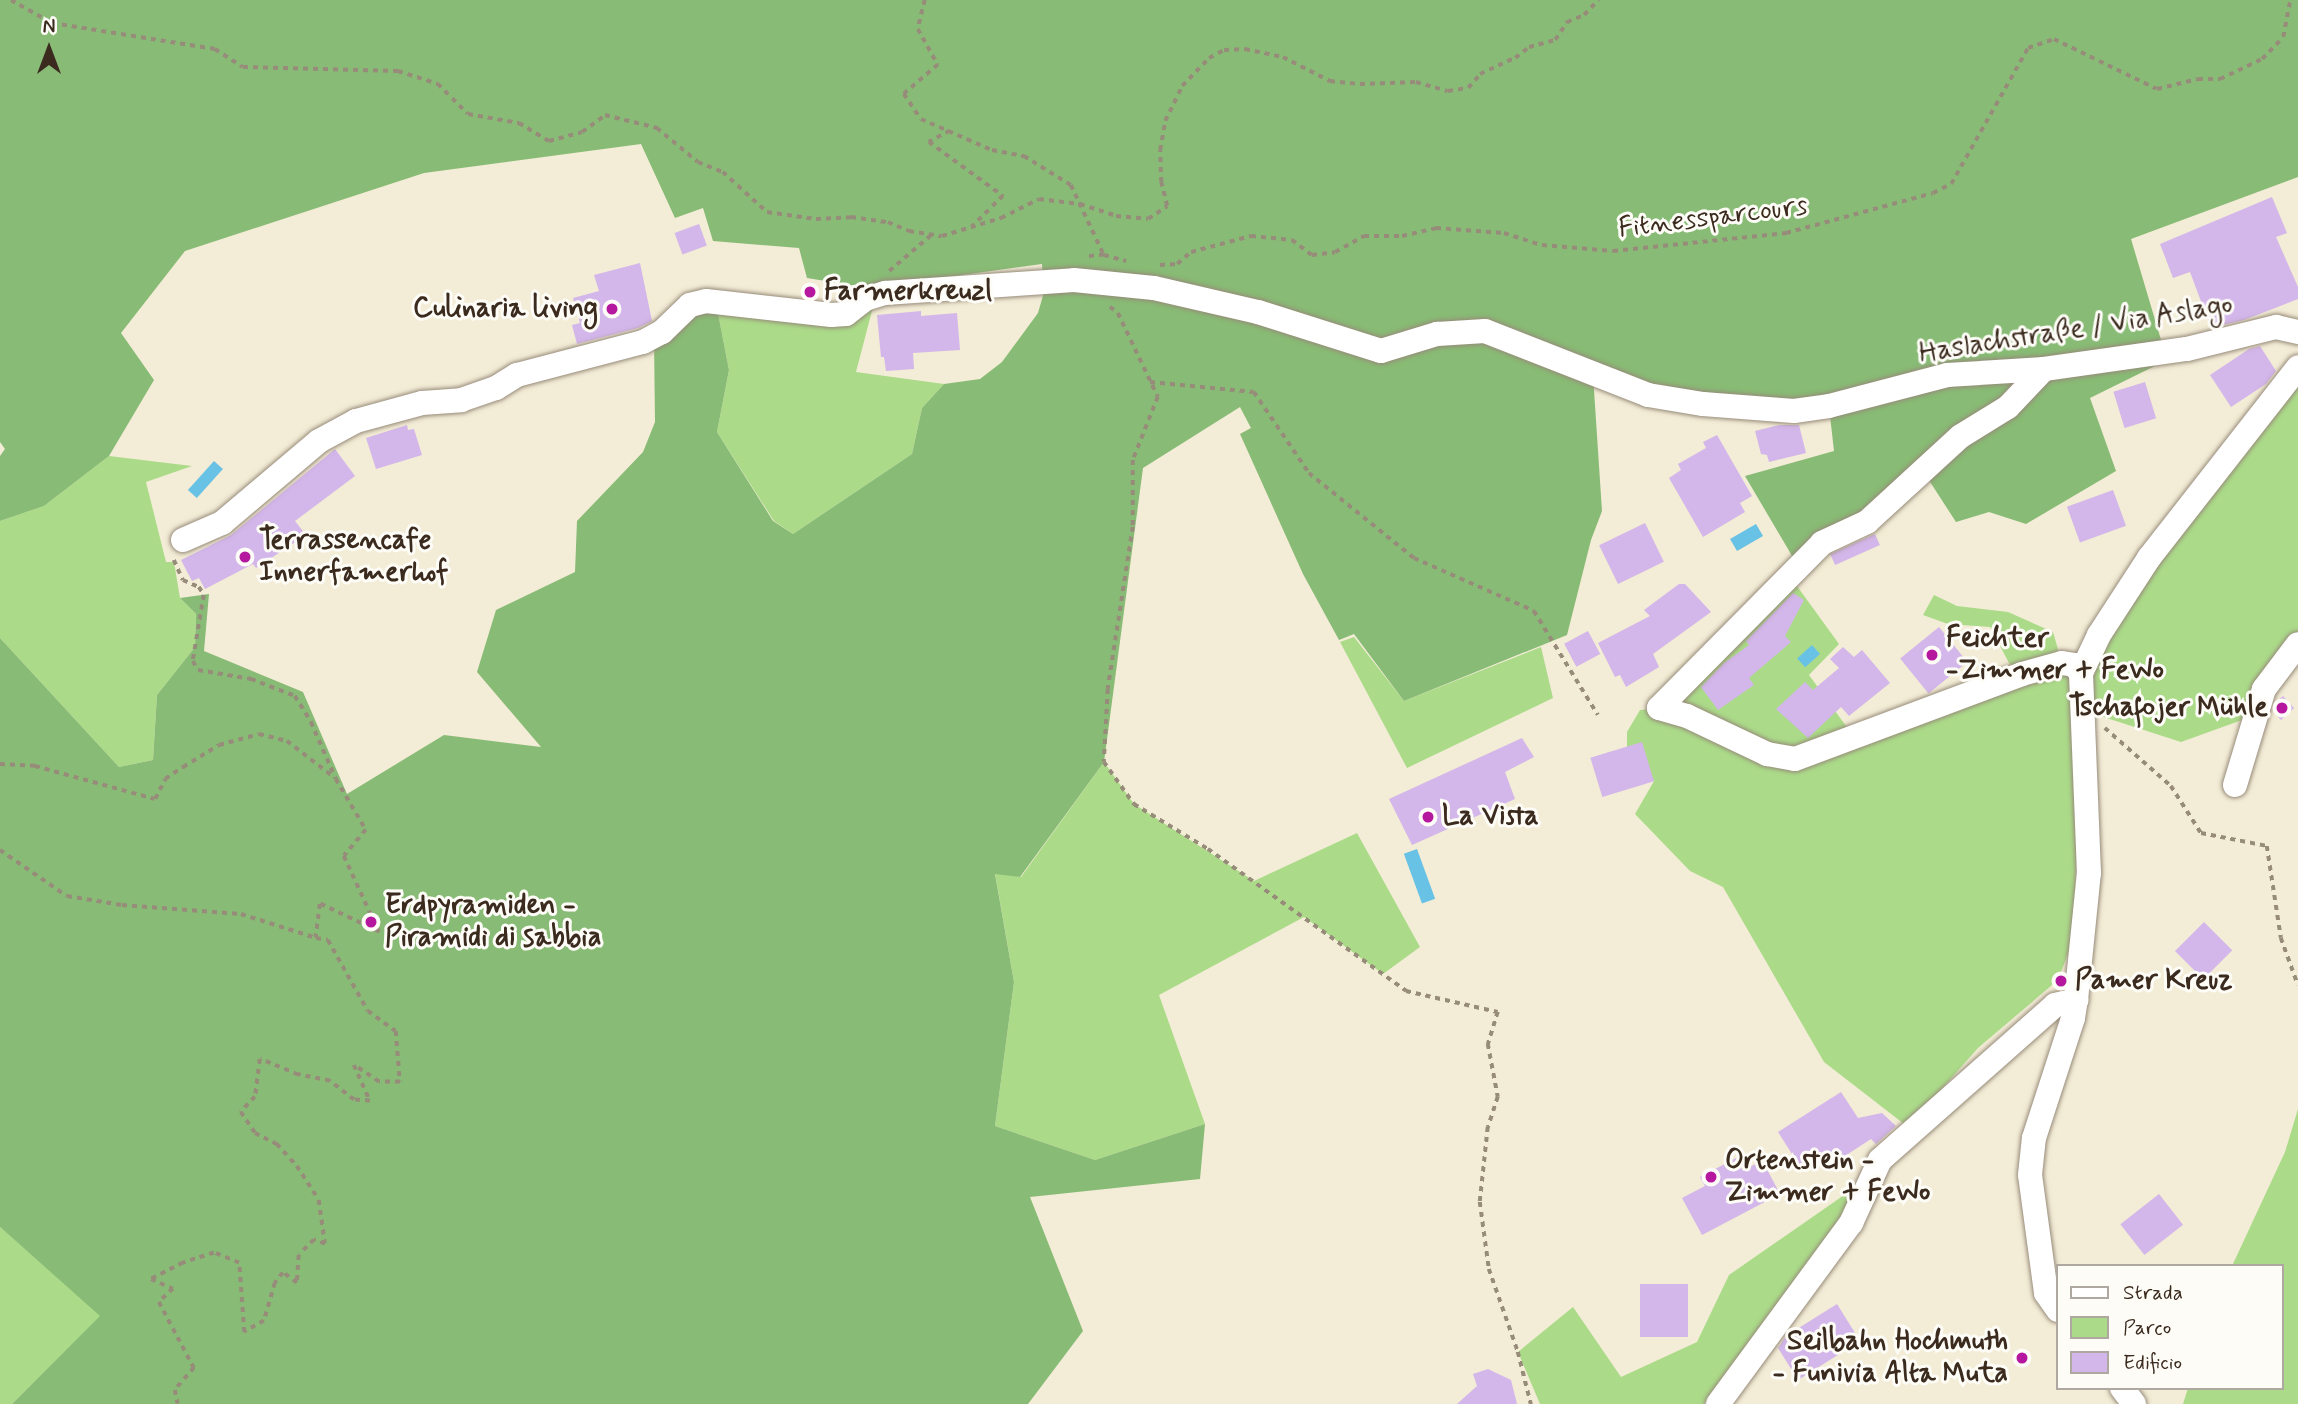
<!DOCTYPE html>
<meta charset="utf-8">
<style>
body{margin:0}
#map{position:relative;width:2298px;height:1404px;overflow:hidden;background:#f3ecd6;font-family:Mynerve,sans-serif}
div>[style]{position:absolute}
.green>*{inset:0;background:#abdb89}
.forest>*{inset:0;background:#88bb75}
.water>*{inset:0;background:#68c2e5;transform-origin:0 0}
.building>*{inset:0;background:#d3b6ea;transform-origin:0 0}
.path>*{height:3.5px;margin-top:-1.75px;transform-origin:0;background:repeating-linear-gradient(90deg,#978b7a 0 5px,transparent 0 10px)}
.roads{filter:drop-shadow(0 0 2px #978b7a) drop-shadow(0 0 2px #978b7a)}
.minor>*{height:24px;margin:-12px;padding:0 12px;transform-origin:12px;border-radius:12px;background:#fff}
.dots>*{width:19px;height:19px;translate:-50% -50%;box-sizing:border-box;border:4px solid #fdfcf7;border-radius:50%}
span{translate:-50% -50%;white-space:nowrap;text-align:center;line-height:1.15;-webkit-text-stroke:6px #fdfcf7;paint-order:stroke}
.street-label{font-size:28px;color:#3b2a1e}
.poi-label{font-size:28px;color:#3b2a1e;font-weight:700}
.left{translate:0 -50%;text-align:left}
.right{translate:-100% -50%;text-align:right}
.legend{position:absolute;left:2056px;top:1264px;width:228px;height:126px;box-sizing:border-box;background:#fdfcf7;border:2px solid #afa8a0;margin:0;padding:9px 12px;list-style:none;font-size:21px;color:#3b2a1e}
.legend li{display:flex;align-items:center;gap:14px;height:35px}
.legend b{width:35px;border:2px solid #afa8a0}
.north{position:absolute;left:14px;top:14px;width:70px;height:70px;-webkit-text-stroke:5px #fdfcf7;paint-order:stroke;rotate:0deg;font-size:19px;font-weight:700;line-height:28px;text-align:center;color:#3b2a1e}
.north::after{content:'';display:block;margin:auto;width:24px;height:32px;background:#3b2a1e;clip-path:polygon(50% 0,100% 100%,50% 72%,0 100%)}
</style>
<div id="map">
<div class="green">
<i style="clip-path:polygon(716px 303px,873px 307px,856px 372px,944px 384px,922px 408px,912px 454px,793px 534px,774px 521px,717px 432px,729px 370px)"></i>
<i style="clip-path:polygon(2298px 367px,2298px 644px,2256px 715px,2181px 742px,2085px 711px,2080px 717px,2074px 938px,2058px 980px,1978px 1048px,1908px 1127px,1824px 1062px,1723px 887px,1690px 871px,1635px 814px,1654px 781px,1627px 747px,1627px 732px,1640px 710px,1660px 708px,1789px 575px,1839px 644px,1809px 675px,1854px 737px,2021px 674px,2009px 663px,1990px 627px,1948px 624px,1923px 615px,1934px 595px,1957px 606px,2008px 612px,2053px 632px,2062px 663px,2074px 665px)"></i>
<i style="clip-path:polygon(109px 456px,192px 466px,146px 482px,166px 562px,174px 562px,180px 598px,196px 614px,195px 647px,157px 695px,153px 760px,119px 767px,0 638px,0 521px,44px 506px)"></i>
<i style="clip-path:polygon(1354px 637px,1404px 701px,1541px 647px,1553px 698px,1407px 768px,1340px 642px)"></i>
<i style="clip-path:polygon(1104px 762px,1134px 804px,1254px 881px,1357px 833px,1420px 947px,1383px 974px,1304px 917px,1159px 995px,1205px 1124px,1095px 1160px,995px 1126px,1014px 982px,995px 873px,1021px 877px)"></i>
<i style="clip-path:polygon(2298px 1109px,2298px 1404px,2183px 1404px,2188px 1388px,2282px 1388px,2282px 1266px,2232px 1266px,2285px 1152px)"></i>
<i style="clip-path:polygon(1860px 1184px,1829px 1243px,1751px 1352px,1704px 1404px,1540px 1404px,1518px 1352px,1573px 1307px,1621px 1377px,1697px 1342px,1729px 1275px)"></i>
<i style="clip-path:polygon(0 1227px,101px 1316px,12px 1404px,0 1404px)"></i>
</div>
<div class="forest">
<i style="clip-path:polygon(0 0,2298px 0,2298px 177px,2131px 239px,2167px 360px,2090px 398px,2116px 471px,2026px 524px,1989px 512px,1956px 522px,1923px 471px,1798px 566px,1745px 476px,1834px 451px,1829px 407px,1794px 411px,1593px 375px,1602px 511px,1591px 540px,1567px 635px,1404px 701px,1354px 634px,1339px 640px,1303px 574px,1240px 434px,1251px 428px,1240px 407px,1143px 468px,1104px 762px,1020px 877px,995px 874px,1014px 982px,995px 1126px,1095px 1160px,1205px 1124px,1200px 1179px,1030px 1197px,1083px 1331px,1028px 1404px,12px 1404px,100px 1316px,0 1227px,0 638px,119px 767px,153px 760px,157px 695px,195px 647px,196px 614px,180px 598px,209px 594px,204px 651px,303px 692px,347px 794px,444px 735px,541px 747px,477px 672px,496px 610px,575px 572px,577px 521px,643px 452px,655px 422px,654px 338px,716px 303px,729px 370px,717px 432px,773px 521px,793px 534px,912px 454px,922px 408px,944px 384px,980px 379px,1002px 362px,1038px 313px,1044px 292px,1042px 264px,869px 288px,807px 278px,799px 248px,713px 241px,703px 208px,675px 218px,641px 144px,424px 173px,185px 251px,121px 333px,154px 380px,109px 456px,44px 506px,0 521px,0 456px,5px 449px,0 442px)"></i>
</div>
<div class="water">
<i style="left:214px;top:461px;width:12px;height:39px;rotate:42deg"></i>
<i style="left:1756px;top:524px;width:14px;height:30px;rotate:60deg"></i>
<i style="left:1812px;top:645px;width:12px;height:20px;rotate:48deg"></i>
<i style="left:1417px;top:849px;width:53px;height:14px;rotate:70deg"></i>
</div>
<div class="building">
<i style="clip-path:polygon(2272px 197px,2287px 233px,2276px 237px,2298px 287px,2298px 299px,2244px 320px,2211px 328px,2190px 272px,2173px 278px,2160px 244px)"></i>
<i style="left:699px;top:224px;width:23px;height:26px;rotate:70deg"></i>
<i style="clip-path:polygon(640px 263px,652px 321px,638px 328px,577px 344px,572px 325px,580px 323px,573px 298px,599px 291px,594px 275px)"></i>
<i style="clip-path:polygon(921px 311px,921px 316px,957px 313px,960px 350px,913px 353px,914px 369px,886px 371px,884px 357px,881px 357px,877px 315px)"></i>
<i style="clip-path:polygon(2260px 346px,2276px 371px,2266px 384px,2231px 407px,2210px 375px,2249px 349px)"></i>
<i style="left:2145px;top:382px;width:38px;height:33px;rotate:73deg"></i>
<i style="clip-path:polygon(407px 425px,408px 430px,414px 429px,422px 455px,376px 469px,366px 438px)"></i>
<i style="clip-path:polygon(1779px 425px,1799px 425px,1806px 453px,1769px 462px,1767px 455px,1761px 454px,1755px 431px)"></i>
<i style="clip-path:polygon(1717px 435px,1752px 496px,1740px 503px,1745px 512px,1703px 537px,1669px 478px,1681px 470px,1678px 464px,1706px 448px,1703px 442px)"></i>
<i style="clip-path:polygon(335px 449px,355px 476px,295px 521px,306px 535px,256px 568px,253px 564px,205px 589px,199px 578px,192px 581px,181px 560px,231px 535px)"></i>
<i style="left:2113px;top:490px;width:38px;height:49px;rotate:70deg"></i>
<i style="left:1645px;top:523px;width:43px;height:51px;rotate:64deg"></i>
<i style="left:1875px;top:534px;width:12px;height:49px;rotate:66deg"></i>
<i style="clip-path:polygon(1679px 584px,1685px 584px,1711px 612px,1653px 654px,1659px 667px,1626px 687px,1620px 675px,1615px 677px,1598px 643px,1650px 616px,1644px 610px)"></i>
<i style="clip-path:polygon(1793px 593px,1804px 600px,1785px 636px,1791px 642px,1749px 678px,1754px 685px,1718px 710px,1701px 687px,1724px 663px,1749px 645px,1746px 641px)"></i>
<i style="left:1939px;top:627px;width:45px;height:50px;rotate:51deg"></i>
<i style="left:1588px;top:631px;width:26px;height:27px;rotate:62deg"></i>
<i style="clip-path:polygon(1843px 647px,1854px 657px,1862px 650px,1890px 683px,1849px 716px,1841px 707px,1808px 738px,1776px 709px,1805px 682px,1813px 690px,1839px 668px,1830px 659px)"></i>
<i style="clip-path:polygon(2283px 696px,2294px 708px,2281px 720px,2273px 711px,2275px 703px)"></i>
<i style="clip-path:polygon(1522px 738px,1534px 757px,1505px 772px,1515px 799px,1412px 845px,1389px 799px)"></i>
<i style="left:1642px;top:742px;width:41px;height:54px;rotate:73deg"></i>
<i style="left:2204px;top:922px;width:40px;height:41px;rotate:45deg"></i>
<i style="clip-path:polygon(1841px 1092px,1858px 1118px,1882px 1113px,1896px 1126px,1876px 1144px,1871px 1139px,1831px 1165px,1823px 1153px,1801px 1168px,1778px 1132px)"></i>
<i style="clip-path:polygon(1736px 1158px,1743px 1171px,1762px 1160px,1780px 1194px,1702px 1235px,1682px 1198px,1705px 1186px,1700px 1177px)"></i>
<i style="left:2159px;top:1194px;width:39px;height:49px;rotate:52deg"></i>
<i style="left:1688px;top:1284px;width:53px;height:48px;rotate:90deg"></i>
<i style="clip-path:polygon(1837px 1304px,1860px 1341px,1798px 1380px,1778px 1348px,1786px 1336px)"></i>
<i style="clip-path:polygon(1488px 1369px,1511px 1380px,1517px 1404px,1457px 1404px,1477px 1386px,1473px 1374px)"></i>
</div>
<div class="path">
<i style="left:11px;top:0;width:47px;rotate:29.3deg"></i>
<i style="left:52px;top:23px;width:165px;rotate:9.1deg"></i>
<i style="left:215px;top:49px;width:33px;rotate:33deg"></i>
<i style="left:243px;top:67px;width:155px;rotate:1.5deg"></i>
<i style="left:398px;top:71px;width:42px;rotate:18deg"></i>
<i style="left:438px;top:84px;width:42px;rotate:45deg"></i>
<i style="left:468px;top:114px;width:52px;rotate:10deg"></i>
<i style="left:519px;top:123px;width:35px;rotate:31deg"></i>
<i style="left:549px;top:141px;width:34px;rotate:-15deg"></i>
<i style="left:582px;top:132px;width:29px;rotate:-36deg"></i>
<i style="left:605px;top:115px;width:54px;rotate:14deg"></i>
<i style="left:657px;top:128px;width:53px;rotate:39.7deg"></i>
<i style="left:698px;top:162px;width:27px;rotate:22deg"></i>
<i style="left:723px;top:172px;width:59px;rotate:42.3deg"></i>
<i style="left:767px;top:212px;width:49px;rotate:8.1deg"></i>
<i style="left:816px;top:219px;width:35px;rotate:-3deg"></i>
<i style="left:851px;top:217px;width:37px;rotate:8deg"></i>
<i style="left:888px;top:222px;width:23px;rotate:23deg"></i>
<i style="left:909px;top:231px;width:33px;rotate:9deg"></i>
<i style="left:942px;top:236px;width:62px;rotate:-17deg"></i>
<i style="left:1001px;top:218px;width:42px;rotate:-26.6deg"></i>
<i style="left:1039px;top:199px;width:41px;rotate:7deg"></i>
<i style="left:1080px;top:204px;width:38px;rotate:18deg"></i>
<i style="left:1116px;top:216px;width:32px;rotate:5deg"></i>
<i style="left:1148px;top:219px;width:23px;rotate:-34deg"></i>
<i style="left:1167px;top:206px;width:25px;rotate:-104deg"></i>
<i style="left:1161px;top:182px;width:32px;rotate:-92deg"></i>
<i style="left:1160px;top:150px;width:29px;rotate:-80deg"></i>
<i style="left:1165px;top:121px;width:39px;rotate:-64deg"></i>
<i style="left:1182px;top:86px;width:39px;rotate:-46deg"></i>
<i style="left:1209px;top:58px;width:17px;rotate:-28deg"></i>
<i style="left:1224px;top:50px;width:21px;rotate:-3deg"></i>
<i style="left:1245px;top:49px;width:39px;rotate:12deg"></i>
<i style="left:1283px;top:57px;width:53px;rotate:27.1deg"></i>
<i style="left:1330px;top:81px;width:30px;rotate:6deg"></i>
<i style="left:1360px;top:84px;width:56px;rotate:-2deg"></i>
<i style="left:1416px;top:82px;width:33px;rotate:16deg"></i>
<i style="left:1448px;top:91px;width:20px;rotate:-9deg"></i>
<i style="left:1468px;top:88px;width:18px;rotate:-49deg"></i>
<i style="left:1480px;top:74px;width:38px;rotate:-25deg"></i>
<i style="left:1515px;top:58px;width:18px;rotate:-38deg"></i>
<i style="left:1529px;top:47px;width:27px;rotate:-15deg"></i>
<i style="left:1555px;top:40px;width:22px;rotate:-56deg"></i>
<i style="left:1567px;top:22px;width:18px;rotate:-22deg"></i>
<i style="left:1584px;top:15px;width:21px;rotate:-47deg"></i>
<i style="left:925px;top:0;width:30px;rotate:104deg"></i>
<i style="left:918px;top:29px;width:41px;rotate:60.9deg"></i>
<i style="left:938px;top:65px;width:45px;rotate:139.5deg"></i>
<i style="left:904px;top:94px;width:30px;rotate:56deg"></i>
<i style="left:921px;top:119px;width:77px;rotate:23.6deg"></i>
<i style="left:992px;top:150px;width:33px;rotate:11deg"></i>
<i style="left:1024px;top:156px;width:55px;rotate:31.7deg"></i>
<i style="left:1071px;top:185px;width:77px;rotate:64.8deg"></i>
<i style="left:1104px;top:255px;width:18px;rotate:174deg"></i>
<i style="left:950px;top:131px;width:24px;rotate:152deg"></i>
<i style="left:929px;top:142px;width:92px;rotate:36.1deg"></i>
<i style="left:1003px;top:196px;width:44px;rotate:135deg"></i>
<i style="left:1104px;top:255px;width:23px;rotate:15deg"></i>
<i style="left:1160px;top:265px;width:17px;rotate:-3deg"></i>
<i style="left:1177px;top:264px;width:18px;rotate:-41deg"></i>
<i style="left:1191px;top:252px;width:62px;rotate:-14.9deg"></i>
<i style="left:1251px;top:236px;width:41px;rotate:5.6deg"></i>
<i style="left:1292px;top:240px;width:25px;rotate:37deg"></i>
<i style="left:1312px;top:255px;width:23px;rotate:-7deg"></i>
<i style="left:1335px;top:252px;width:33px;rotate:-29deg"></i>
<i style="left:1364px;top:236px;width:38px"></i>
<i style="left:1402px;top:236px;width:35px;rotate:-13deg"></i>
<i style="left:1436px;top:228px;width:68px;rotate:4.2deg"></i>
<i style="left:1504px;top:233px;width:40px;rotate:18deg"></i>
<i style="left:1542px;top:245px;width:71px;rotate:4.8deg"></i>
<i style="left:1613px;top:251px;width:174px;rotate:-5.9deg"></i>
<i style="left:1786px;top:233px;width:152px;rotate:-15.2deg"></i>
<i style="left:1933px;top:193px;width:20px;rotate:-27deg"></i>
<i style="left:1951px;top:184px;width:156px;rotate:-60.5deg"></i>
<i style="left:2028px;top:48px;width:28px;rotate:-19deg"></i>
<i style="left:2054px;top:39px;width:114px;rotate:25.9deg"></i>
<i style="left:2157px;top:89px;width:42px;rotate:-13.7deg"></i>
<i style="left:2198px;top:79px;width:22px"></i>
<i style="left:2220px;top:79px;width:47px;rotate:-25.5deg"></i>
<i style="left:2262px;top:59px;width:30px;rotate:-46deg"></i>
<i style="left:2283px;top:37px;width:38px;rotate:-79deg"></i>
<i style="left:889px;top:271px;width:54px;rotate:-40.5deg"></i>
<i style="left:1110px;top:307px;width:10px;rotate:37deg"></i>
<i style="left:1118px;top:313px;width:93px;rotate:64.5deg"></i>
<i style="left:1158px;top:397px;width:68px;rotate:111.6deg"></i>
<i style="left:1133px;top:460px;width:67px;rotate:90deg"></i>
<i style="left:1133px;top:527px;width:164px;rotate:98.8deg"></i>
<i style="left:1108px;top:689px;width:73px;rotate:93.1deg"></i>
<i style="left:1104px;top:762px;width:52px;rotate:54.5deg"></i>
<i style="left:1134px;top:804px;width:87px;rotate:31.3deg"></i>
<i style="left:1208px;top:849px;width:244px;rotate:35.6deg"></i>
<i style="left:1406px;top:991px;width:94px;rotate:12.9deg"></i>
<i style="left:1498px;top:1012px;width:34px;rotate:107deg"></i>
<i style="left:1488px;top:1044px;width:54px;rotate:79.3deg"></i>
<i style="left:1498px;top:1097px;width:32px;rotate:108deg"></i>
<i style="left:1488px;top:1127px;width:75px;rotate:96.1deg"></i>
<i style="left:1480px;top:1202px;width:68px;rotate:82.3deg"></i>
<i style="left:1489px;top:1269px;width:88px;rotate:70.7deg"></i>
<i style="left:1518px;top:1352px;width:54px;rotate:76deg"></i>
<i style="left:1150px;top:382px;width:104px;rotate:5.5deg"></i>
<i style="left:1254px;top:392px;width:98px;rotate:55.8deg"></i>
<i style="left:1309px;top:473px;width:135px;rotate:39deg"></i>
<i style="left:1414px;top:558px;width:131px;rotate:23.8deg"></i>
<i style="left:1534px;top:611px;width:122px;rotate:58.4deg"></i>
<i style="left:174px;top:560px;width:22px;rotate:66deg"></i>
<i style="left:183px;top:580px;width:17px;rotate:24deg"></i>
<i style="left:199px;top:587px;width:9px;rotate:58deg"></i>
<i style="left:204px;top:595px;width:67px;rotate:99.5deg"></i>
<i style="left:193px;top:661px;width:10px;rotate:61deg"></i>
<i style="left:198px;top:670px;width:54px;rotate:9.6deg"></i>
<i style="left:251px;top:679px;width:47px;rotate:21.1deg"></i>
<i style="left:295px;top:696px;width:31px;rotate:58deg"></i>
<i style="left:311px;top:722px;width:62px;rotate:66.3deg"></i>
<i style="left:336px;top:779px;width:59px;rotate:59.5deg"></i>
<i style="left:366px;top:830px;width:34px;rotate:130deg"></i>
<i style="left:344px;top:856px;width:84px;rotate:65.3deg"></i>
<i style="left:379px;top:932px;width:65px;rotate:-154.6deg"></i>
<i style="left:320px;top:904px;width:34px;rotate:97deg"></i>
<i style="left:316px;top:938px;width:12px;rotate:9deg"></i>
<i style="left:328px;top:940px;width:81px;rotate:60.6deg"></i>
<i style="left:368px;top:1011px;width:34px;rotate:36deg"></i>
<i style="left:396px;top:1031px;width:51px;rotate:85.5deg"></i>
<i style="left:400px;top:1082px;width:21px;rotate:180deg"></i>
<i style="left:379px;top:1082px;width:30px;rotate:-146deg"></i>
<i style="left:354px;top:1065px;width:39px;rotate:66deg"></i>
<i style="left:370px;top:1101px;width:16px;rotate:-176deg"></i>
<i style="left:354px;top:1100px;width:31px;rotate:-142deg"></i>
<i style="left:330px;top:1081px;width:33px;rotate:-169deg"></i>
<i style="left:298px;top:1075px;width:41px;rotate:-157.2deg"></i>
<i style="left:260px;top:1059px;width:38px;rotate:97deg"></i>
<i style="left:255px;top:1097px;width:21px;rotate:133deg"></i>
<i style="left:241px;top:1112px;width:25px;rotate:56deg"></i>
<i style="left:255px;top:1133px;width:25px;rotate:27deg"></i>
<i style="left:277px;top:1144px;width:30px;rotate:48deg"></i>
<i style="left:297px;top:1166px;width:40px;rotate:57.1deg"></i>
<i style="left:319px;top:1200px;width:44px;rotate:82.2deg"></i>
<i style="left:325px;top:1244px;width:12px;rotate:-160deg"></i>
<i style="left:314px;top:1240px;width:21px;rotate:135deg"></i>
<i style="left:299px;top:1255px;width:28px;rotate:94deg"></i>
<i style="left:297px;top:1283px;width:17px;rotate:-144deg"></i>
<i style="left:283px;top:1273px;width:13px;rotate:129deg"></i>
<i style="left:275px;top:1283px;width:40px;rotate:106deg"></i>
<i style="left:264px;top:1321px;width:23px;rotate:151deg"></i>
<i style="left:244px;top:1332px;width:69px;rotate:-94.1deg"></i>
<i style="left:239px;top:1263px;width:27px;rotate:-158deg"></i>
<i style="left:214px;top:1253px;width:33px;rotate:162deg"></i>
<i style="left:183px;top:1263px;width:36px;rotate:153deg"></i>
<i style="left:151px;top:1279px;width:24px;rotate:24deg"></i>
<i style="left:173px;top:1289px;width:19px;rotate:137deg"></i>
<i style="left:159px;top:1302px;width:75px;rotate:62.1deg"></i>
<i style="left:194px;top:1368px;width:29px;rotate:131deg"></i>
<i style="left:175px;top:1390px;width:14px;rotate:78deg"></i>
<i style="left:2105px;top:728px;width:88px;rotate:41.3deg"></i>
<i style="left:2171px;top:786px;width:56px;rotate:57.4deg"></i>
<i style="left:2201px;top:833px;width:67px;rotate:11.1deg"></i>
<i style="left:2267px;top:846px;width:93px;rotate:81.3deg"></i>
<i style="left:2281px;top:938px;width:50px;rotate:70.1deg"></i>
<i style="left:0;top:764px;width:35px;rotate:3deg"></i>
<i style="left:35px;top:766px;width:124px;rotate:15.4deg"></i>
<i style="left:155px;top:799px;width:22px;rotate:-63deg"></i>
<i style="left:165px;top:779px;width:22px;rotate:-34deg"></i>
<i style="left:183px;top:767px;width:42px;rotate:-31.4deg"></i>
<i style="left:219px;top:745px;width:41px;rotate:-15.4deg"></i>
<i style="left:259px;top:734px;width:29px;rotate:14deg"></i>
<i style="left:287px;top:741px;width:59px;rotate:37.5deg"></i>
<i style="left:0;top:850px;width:81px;rotate:34.5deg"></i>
<i style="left:67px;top:896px;width:56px;rotate:9.3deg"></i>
<i style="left:122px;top:905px;width:119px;rotate:4.3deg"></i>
<i style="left:241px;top:914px;width:79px;rotate:17.7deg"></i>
</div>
<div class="roads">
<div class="minor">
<i style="left:183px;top:540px;width:43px;rotate:-23.6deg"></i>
<i style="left:222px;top:523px;width:127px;rotate:-40.2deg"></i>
<i style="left:319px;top:441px;width:42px;rotate:-28.4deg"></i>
<i style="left:356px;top:421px;width:68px;rotate:-15.3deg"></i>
<i style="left:422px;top:403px;width:39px;rotate:-4deg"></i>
<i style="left:461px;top:400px;width:37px;rotate:-19deg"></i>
<i style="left:496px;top:388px;width:25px;rotate:-32deg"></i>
<i style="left:517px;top:375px;width:130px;rotate:-14.7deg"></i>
<i style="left:643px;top:342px;width:21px;rotate:-28deg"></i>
<i style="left:662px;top:332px;width:39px;rotate:-44deg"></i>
<i style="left:690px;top:305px;width:16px;rotate:-14deg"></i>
<i style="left:706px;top:301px;width:126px;rotate:6.4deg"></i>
<i style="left:831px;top:315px;width:15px;rotate:-4deg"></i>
<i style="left:846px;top:314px;width:24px;rotate:-38deg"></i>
<i style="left:865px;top:299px;width:21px;rotate:-17deg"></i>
<i style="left:885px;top:293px;width:189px;rotate:-3.9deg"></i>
<i style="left:1074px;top:280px;width:80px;rotate:5.7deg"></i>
<i style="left:1154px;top:288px;width:107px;rotate:13deg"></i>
<i style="left:1258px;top:312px;width:129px;rotate:17.6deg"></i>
<i style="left:1381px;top:351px;width:59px;rotate:-16.9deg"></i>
<i style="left:1437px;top:334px;width:48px;rotate:-3.6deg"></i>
<i style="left:1485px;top:331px;width:175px;rotate:21.4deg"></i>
<i style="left:1648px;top:395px;width:56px;rotate:9.3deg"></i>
<i style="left:1703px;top:404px;width:91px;rotate:4.4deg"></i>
<i style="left:1794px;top:411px;width:35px;rotate:-8deg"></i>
<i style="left:1829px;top:406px;width:122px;rotate:-14.7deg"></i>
<i style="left:1947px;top:375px;width:97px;rotate:-3.5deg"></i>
<i style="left:2044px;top:369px;width:144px;rotate:-8deg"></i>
<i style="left:2187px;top:349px;width:92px;rotate:-13.9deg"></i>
<i style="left:2276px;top:327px;width:23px;rotate:13deg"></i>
<i style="left:1659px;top:708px;width:232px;rotate:-45.3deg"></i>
<i style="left:1822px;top:543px;width:50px;rotate:-25deg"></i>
<i style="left:1867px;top:522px;width:127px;rotate:-42.5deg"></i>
<i style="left:1961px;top:436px;width:55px;rotate:-31.7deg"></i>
<i style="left:2008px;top:407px;width:52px;rotate:-46.5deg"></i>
<i style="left:1659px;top:708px;width:29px;rotate:16deg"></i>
<i style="left:1687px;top:716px;width:89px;rotate:25.4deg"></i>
<i style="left:1767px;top:754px;width:28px;rotate:10deg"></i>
<i style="left:1795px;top:759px;width:242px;rotate:-20.5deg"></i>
<i style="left:2022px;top:674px;width:41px;rotate:-15.4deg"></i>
<i style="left:2062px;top:663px;width:12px;rotate:9deg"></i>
<i style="left:2074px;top:665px;width:11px;rotate:49deg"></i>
<i style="left:2235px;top:785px;width:100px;rotate:-73.2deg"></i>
<i style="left:2264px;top:689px;width:56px;rotate:-52.9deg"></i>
<i style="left:2058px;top:1310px;width:21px;rotate:-125deg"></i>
<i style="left:2046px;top:1293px;width:119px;rotate:-97.7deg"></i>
<i style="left:2030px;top:1175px;width:37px;rotate:-84deg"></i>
<i style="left:2034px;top:1138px;width:126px;rotate:-72deg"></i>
<i style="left:2073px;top:1018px;width:18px;rotate:-81deg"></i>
<i style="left:2076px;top:1000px;width:128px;rotate:-84.2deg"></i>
<i style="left:2089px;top:873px;width:200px;rotate:-92.3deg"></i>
<i style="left:2081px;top:673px;width:42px;rotate:-64.7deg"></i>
<i style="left:2099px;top:635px;width:92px;rotate:-57deg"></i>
<i style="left:2149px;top:558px;width:242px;rotate:-52deg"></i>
<i style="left:2122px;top:1388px;width:20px;rotate:53deg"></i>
<i style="left:1718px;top:1404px;width:225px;rotate:-53.7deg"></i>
<i style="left:1851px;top:1223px;width:69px;rotate:-65.3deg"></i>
<i style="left:1880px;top:1160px;width:234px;rotate:-41.5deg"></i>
<i style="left:2055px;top:1005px;width:22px;rotate:-13deg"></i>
</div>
</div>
<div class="dots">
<i style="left:810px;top:292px;background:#b5179e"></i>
<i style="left:612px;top:309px;background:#b5179e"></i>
<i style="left:245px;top:557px;background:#b5179e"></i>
<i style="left:1932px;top:655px;background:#b5179e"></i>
<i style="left:2282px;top:708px;background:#b5179e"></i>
<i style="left:1428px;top:817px;background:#b5179e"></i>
<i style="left:371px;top:922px;background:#b5179e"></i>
<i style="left:2061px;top:981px;background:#b5179e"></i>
<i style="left:1711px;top:1177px;background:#b5179e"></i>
<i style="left:2022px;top:1358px;background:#b5179e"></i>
</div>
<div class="street-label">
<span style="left:1713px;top:218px;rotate:-7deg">Fitnessparcours</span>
<span style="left:2076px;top:330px;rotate:-9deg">Haslachstraße / Via Aslago</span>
</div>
<div class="poi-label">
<span class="left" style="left:824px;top:292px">Farmerkreuzl</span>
<span class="right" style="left:598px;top:309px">Culinaria living</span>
<span class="left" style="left:259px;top:557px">Terrassencafe<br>Innerfamerhof</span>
<span class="left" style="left:1946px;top:655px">Feichter<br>-Zimmer + FeWo</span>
<span class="right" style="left:2268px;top:708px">Tschafojer Mühle</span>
<span class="left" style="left:1442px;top:817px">La Vista</span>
<span class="left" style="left:385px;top:922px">Erdpyramiden -<br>Piramidi di sabbia</span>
<span class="left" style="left:2075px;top:981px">Pamer Kreuz</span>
<span class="left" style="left:1725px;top:1177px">Ortenstein -<br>Zimmer + FeWo</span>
<span class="right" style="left:2008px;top:1358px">Seilbahn Hochmuth<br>- Funivia Alta Muta</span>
</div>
<ul class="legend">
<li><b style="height:9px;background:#fff"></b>Strada</li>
<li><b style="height:19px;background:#abdb89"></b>Parco</li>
<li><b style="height:19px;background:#d3b6ea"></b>Edificio</li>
</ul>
<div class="north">N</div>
</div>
